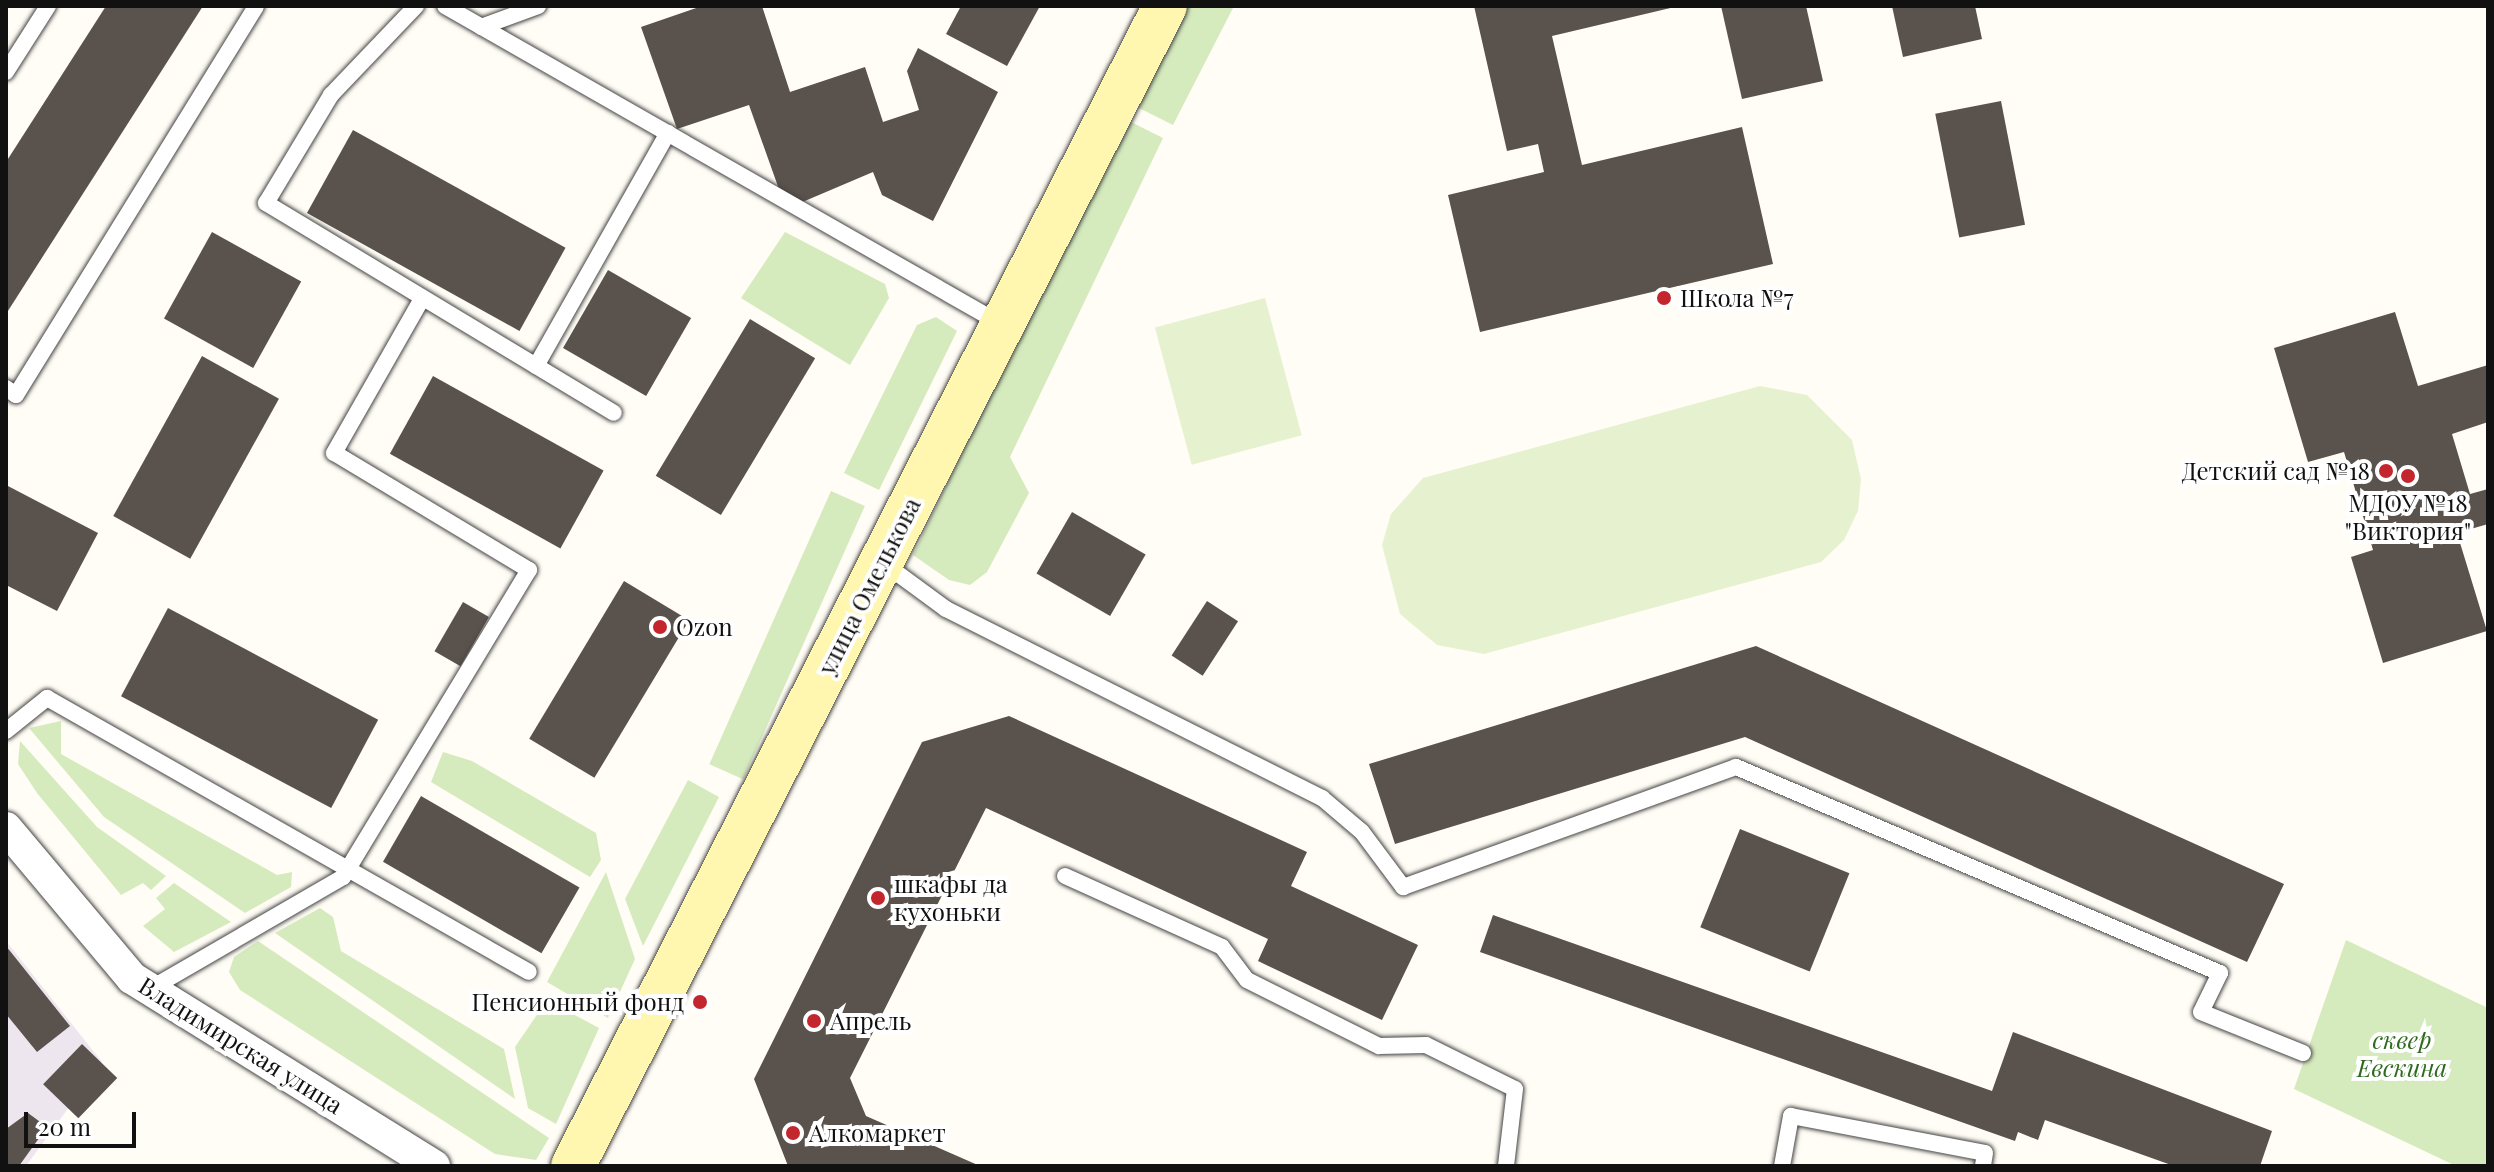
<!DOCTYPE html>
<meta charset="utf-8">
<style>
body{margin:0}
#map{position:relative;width:2494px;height:1172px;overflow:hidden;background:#fffdf5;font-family:"Playfair Display",serif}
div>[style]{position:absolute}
.industrial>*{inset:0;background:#eee6ef}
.green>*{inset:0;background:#d5ebbd;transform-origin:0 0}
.pitch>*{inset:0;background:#e6f2cf;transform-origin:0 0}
.building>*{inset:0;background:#5a524d;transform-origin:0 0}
.roads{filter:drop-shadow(0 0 2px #444) drop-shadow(0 0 2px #444)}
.lane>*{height:16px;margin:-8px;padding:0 8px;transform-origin:8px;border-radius:8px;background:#fff}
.street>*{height:32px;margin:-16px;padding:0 16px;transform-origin:16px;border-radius:16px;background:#fff}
.secondary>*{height:44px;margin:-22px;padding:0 22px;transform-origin:22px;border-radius:22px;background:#fff6b0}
.dots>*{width:22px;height:22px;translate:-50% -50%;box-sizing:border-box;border:4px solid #fff;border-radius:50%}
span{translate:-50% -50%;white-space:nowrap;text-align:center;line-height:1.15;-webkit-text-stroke:8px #fff;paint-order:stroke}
.poi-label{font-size:24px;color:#111}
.left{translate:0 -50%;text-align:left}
.right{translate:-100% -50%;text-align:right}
.street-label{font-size:24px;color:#111}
.park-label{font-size:24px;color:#2f6b1f;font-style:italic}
.frame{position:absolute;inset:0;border:8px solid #111;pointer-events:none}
.scale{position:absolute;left:24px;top:1112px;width:112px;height:36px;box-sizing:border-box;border:4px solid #111;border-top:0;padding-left:10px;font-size:24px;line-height:28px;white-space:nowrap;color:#111;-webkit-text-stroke:6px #fff;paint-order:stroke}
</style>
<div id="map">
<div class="industrial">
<i style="clip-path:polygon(6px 941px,102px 1062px,26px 1166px,6px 1166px)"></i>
</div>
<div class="green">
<i style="clip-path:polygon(1184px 6px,1234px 6px,1173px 125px,1131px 104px)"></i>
<i style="clip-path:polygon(1123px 118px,1163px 138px,1010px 457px,1029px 493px,987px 572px,970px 585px,949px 580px,913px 555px)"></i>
<i style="clip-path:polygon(785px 232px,885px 284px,889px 298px,850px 365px,741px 298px)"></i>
<i style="clip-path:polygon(936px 317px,957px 331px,879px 490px,844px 473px,917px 325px)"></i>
<i style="left:831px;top:491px;width:37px;height:299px;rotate:24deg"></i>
<i style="clip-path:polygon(61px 721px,61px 754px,277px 875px,292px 872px,291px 887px,245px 913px,104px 817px,29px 728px)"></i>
<i style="clip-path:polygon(20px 741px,97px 827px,166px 876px,151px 890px,143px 883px,121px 895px,37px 793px,18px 764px)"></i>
<i style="clip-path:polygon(443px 752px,472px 761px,596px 833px,601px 860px,590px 877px,431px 782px)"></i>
<i style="clip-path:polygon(688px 780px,719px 797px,643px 946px,625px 899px)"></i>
<i style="clip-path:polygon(606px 872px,635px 959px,608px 1018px,547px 982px)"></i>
<i style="clip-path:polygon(174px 883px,231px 922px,174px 952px,143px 926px,165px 909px,156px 898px)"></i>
<i style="clip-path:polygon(320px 908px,333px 917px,341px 951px,504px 1049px,515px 1099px,275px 933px)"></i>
<i style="clip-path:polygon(2346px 940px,2488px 1008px,2488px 1166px,2456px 1166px,2294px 1089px)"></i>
<i style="clip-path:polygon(258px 941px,549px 1138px,536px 1160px,495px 1154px,240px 990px,229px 972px,234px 957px)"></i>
<i style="clip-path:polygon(547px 1000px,599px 1028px,556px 1124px,528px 1108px,515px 1047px)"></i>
</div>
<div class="pitch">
<i style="left:1265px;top:298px;width:142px;height:114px;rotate:75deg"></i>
<i style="clip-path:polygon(1760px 386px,1807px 395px,1852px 440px,1861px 479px,1858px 511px,1844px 540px,1821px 562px,1484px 654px,1437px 645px,1400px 614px,1382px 545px,1391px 514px,1423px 478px)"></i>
</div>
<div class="building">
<i style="clip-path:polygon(106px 6px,203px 6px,6px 314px,6px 162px)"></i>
<i style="clip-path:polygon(702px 6px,762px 6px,790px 92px,865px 67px,883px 122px,919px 110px,907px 71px,918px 48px,998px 92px,933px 221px,882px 195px,873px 172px,786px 209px,749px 105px,677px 129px,641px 27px)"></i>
<i style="clip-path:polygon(961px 6px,1040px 6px,1007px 66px,946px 34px)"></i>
<i style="clip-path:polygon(1474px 6px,1679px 6px,1552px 36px,1582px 165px,1742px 127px,1773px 264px,1480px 332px,1448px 195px,1544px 172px,1538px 144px,1507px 151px)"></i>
<i style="clip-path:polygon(1721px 6px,1806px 6px,1823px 81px,1742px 99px)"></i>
<i style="clip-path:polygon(1892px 6px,1975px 6px,1982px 39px,1903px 57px)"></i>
<i style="left:2001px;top:101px;width:126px;height:67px;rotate:79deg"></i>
<i style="left:353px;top:130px;width:243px;height:95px;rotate:29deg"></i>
<i style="left:212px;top:232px;width:102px;height:99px;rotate:29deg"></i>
<i style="left:608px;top:270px;width:96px;height:90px;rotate:30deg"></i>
<i style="clip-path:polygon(2395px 312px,2418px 386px,2488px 365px,2488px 422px,2452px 434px,2470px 494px,2488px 489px,2488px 524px,2457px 533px,2487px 631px,2383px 663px,2351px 557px,2373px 550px,2344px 452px,2308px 462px,2274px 348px)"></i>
<i style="left:750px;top:319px;width:76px;height:183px;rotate:31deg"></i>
<i style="left:202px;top:356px;width:88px;height:183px;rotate:29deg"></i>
<i style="left:433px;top:376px;width:195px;height:89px;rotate:29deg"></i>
<i style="clip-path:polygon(6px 485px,98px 533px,57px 611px,6px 585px)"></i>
<i style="left:1072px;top:512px;width:85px;height:71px;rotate:30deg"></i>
<i style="left:624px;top:581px;width:76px;height:184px;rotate:31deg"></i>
<i style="left:1207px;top:601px;width:37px;height:65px;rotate:33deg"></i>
<i style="left:463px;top:602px;width:30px;height:57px;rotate:30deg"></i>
<i style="left:168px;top:608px;width:238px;height:100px;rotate:28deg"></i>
<i style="clip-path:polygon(1756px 646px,2284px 884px,2247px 962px,1745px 737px,1395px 844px,1369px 764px)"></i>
<i style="clip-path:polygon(1009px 716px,1307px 852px,1291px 886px,1418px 945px,1382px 1020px,1258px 961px,1268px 939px,986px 808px,850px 1078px,866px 1116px,980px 1166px,788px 1166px,754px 1079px,922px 742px)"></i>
<i style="left:421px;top:796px;width:183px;height:76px;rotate:30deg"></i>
<i style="left:1740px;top:829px;width:118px;height:106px;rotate:22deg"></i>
<i style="clip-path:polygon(1493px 915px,1992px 1091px,2013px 1032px,2272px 1131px,2260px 1166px,2174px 1166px,2045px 1120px,2038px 1140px,2018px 1132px,2015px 1141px,1480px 952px)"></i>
<i style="clip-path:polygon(6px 946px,70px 1026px,37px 1052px,6px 1014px)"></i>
<i style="left:82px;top:1044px;width:49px;height:56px;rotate:44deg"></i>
<i style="clip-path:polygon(28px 1113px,47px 1127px,19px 1166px,6px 1166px,6px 1129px)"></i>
</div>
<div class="roads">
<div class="lane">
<i style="left:416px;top:6px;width:123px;rotate:133.7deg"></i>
<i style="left:331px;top:95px;width:126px;rotate:121deg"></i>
<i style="left:266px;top:203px;width:406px;rotate:31.1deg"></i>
<i style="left:445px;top:6px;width:643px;rotate:29.76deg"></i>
<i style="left:481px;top:27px;width:61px;rotate:-20.2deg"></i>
<i style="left:6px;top:72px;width:78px;rotate:-57.5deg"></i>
<i style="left:536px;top:366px;width:268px;rotate:-60.5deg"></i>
<i style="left:6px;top:388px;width:12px;rotate:35deg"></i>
<i style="left:16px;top:395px;width:457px;rotate:-58.3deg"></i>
<i style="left:882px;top:562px;width:79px;rotate:36.3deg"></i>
<i style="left:946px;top:609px;width:421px;rotate:26.7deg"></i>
<i style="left:1322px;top:798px;width:52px;rotate:40.4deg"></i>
<i style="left:1362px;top:832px;width:69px;rotate:53.3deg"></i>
<i style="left:1403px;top:887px;width:354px;rotate:-19.8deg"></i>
<i style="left:1736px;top:767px;width:526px;rotate:23.06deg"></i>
<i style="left:2220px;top:973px;width:43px;rotate:116deg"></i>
<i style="left:2201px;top:1012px;width:110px;rotate:21.9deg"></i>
<i style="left:6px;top:731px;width:53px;rotate:-38.8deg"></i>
<i style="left:47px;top:698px;width:554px;rotate:29.62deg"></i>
<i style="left:1065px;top:876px;width:172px;rotate:24.3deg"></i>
<i style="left:1222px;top:947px;width:41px;rotate:52.9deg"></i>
<i style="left:1247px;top:980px;width:148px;rotate:26.6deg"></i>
<i style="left:1379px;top:1046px;width:47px;rotate:-1.2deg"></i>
<i style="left:1426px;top:1045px;width:99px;rotate:26.3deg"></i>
<i style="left:1515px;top:1089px;width:78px;rotate:96.7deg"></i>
<i style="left:150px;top:989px;width:223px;rotate:-30.1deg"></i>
<i style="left:343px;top:877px;width:359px;rotate:-58.8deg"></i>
<i style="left:529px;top:570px;width:227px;rotate:-149deg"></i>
<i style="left:334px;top:453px;width:177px;rotate:-60.3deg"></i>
<i style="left:1782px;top:1166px;width:51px;rotate:-79.8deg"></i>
<i style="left:1791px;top:1116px;width:197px;rotate:10.8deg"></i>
<i style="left:1985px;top:1153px;width:13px;rotate:99deg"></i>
</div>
<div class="street">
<i style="left:6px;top:828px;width:196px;rotate:50deg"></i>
<i style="left:132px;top:978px;width:356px;rotate:31.9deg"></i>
</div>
<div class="secondary">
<i style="left:573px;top:1166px;width:1302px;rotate:-62.96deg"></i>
</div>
</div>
<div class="dots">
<i style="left:1664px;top:298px;background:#c4262e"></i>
<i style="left:2386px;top:471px;background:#c4262e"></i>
<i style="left:2408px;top:476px;background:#c4262e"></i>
<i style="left:660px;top:627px;background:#c4262e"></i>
<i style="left:878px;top:898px;background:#c4262e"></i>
<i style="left:700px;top:1002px;background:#c4262e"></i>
<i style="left:814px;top:1021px;background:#c4262e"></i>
<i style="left:793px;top:1133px;background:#c4262e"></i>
</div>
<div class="poi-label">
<span class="left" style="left:1680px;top:298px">Школа №7</span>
<span class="right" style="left:2370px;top:471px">Детский сад №18</span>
<span style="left:2408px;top:517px">МДОУ №18<br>"Виктория"</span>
<span class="left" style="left:676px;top:627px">Ozon</span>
<span class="left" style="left:894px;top:898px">шкафы да<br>кухоньки</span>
<span class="right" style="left:684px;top:1002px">Пенсионный фонд</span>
<span class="left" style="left:830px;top:1021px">Апрель</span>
<span class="left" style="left:809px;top:1133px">Алкомаркет</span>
</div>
<div class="street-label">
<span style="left:869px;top:586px;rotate:-63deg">улица Омелькова</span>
<span style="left:241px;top:1045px;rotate:32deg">Владимирская улица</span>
</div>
<div class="park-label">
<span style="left:2402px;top:1054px">сквер<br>Евскина</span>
</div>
<div class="frame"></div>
<div class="scale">20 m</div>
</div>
